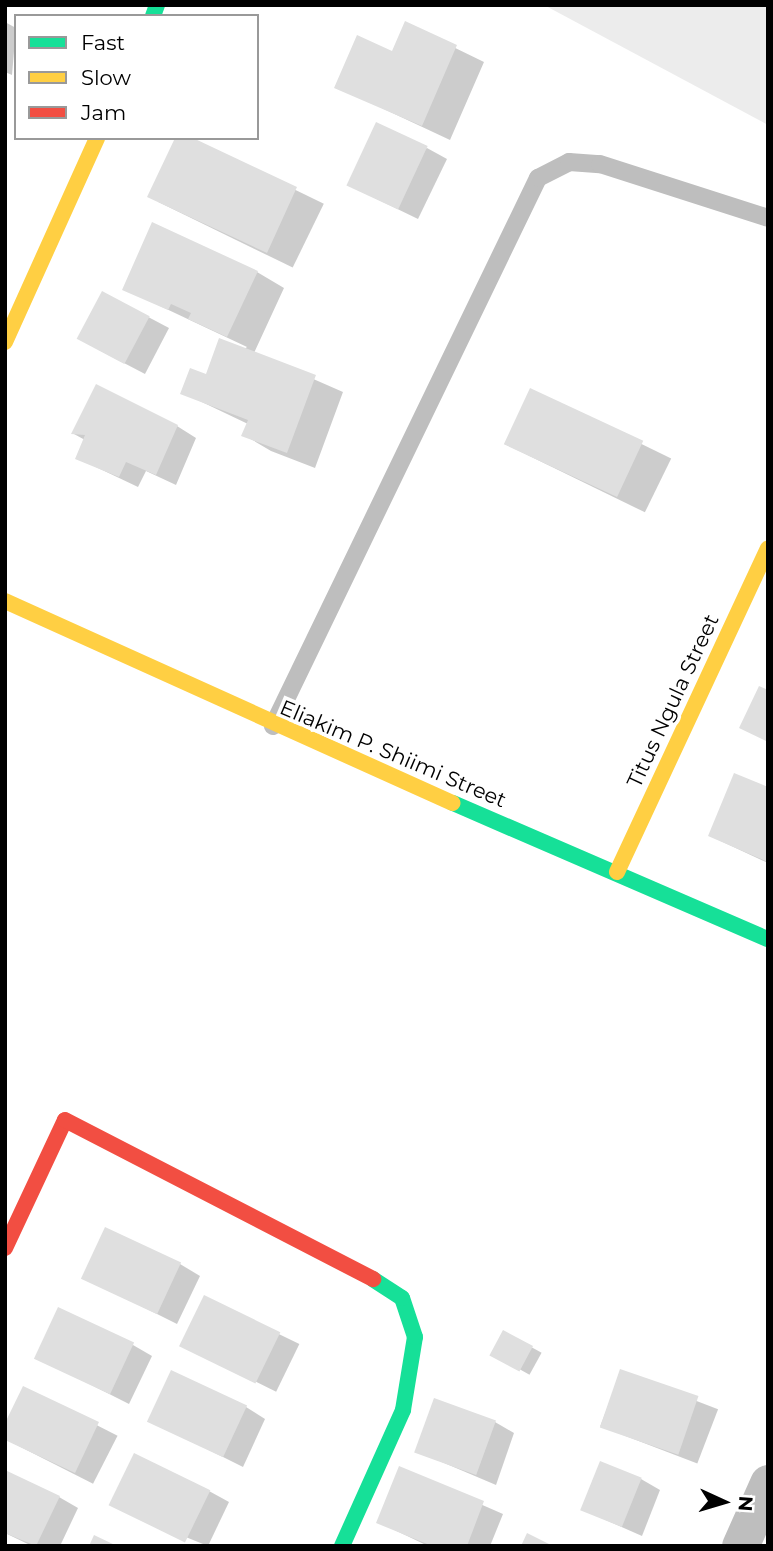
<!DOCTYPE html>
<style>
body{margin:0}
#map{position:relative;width:773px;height:1551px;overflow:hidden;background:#fff;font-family:Montserrat,sans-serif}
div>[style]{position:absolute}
.green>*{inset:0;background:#ececec}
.shadow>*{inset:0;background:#0003;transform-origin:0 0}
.building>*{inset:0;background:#dfdfdf;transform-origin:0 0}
.lane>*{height:18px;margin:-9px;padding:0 9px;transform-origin:9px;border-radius:9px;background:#bebebe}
.street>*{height:37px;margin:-18.5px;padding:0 18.5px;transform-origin:18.5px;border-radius:18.5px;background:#bebebe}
.fast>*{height:16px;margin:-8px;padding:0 8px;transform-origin:8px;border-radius:8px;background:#16e098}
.slow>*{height:16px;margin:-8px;padding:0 8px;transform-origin:8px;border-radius:8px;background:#ffcf43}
.jam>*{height:16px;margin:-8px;padding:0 8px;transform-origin:8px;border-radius:8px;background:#f24e42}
span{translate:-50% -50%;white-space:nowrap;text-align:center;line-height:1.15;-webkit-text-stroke:7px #fff;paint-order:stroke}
.street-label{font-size:21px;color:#000}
.frame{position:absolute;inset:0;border:7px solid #000;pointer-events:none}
.legend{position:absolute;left:14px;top:14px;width:245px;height:126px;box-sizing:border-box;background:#fff;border:2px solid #999;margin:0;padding:9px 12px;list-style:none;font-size:21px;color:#000}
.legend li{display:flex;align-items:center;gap:14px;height:35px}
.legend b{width:35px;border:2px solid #999}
.north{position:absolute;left:689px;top:1467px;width:70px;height:70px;-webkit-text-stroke:5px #fff;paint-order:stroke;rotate:94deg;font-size:19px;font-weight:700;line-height:28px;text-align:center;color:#000}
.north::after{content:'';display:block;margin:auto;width:24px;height:32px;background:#000;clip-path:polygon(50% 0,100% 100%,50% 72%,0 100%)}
</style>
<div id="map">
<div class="green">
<i style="clip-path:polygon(544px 5px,768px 5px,768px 125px)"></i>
</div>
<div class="shadow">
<i style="clip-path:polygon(5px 22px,16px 28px,12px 75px,5px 72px)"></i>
<i style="clip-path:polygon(406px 24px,484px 62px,450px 140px,337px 87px,393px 53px)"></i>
<i style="left:189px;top:138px;width:150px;height:71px;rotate:26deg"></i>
<i style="clip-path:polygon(427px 148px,447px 159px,418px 219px,348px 185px)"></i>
<i style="clip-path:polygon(257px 272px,284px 288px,254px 353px,343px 392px,315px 468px,271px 451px,244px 435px,248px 424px,183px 393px,247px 347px,124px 289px)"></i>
<i style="clip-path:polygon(103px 293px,169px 328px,145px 374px,99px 350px)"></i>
<i style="left:531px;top:390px;width:156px;height:60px;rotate:26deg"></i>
<i style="clip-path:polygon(177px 426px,196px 438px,176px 485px,146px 471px,138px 487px,77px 458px,85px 440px,74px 434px)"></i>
<i style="clip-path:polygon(768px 789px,768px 863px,710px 836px)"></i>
<i style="clip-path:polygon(180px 1264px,200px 1276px,177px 1324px,83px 1277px)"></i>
<i style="left:205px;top:1298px;width:105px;height:53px;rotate:26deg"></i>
<i style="left:504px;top:1332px;width:43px;height:25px;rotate:29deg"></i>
<i style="clip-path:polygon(133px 1345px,152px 1356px,129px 1404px,36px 1357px)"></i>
<i style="left:621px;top:1372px;width:104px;height:58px;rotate:21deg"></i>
<i style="left:24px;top:1388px;width:105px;height:54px;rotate:27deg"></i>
<i style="clip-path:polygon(246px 1407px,265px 1419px,243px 1467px,149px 1420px)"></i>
<i style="clip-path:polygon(495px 1422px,514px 1433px,496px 1485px,416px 1451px)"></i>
<i style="clip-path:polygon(400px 1469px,503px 1514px,490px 1546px,428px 1546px,378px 1522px)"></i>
<i style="clip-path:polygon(641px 1479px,660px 1490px,642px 1536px,583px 1510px)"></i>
<i style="clip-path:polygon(209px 1491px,229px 1502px,208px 1546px,131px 1515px)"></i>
<i style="clip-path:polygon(59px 1497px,78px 1508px,60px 1546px,32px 1546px,5px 1533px)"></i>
</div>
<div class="building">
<i style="clip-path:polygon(405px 21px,457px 45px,422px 126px,334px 88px,357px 35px,392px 51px)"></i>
<i style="left:376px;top:122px;width:57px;height:70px;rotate:25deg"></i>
<i style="clip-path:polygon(175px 138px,193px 138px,297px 187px,267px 253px,147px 197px)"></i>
<i style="clip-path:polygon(152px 222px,258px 271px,227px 337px,188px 319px,191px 313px,171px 304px,168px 310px,122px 290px)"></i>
<i style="left:102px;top:291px;width:54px;height:54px;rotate:28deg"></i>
<i style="clip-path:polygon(219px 338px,316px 375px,287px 453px,241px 436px,248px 420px,180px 394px,190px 368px,206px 374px)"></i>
<i style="clip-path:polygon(96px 384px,178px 425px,156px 475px,126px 462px,119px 477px,75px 459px,85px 435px,71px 434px)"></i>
<i style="left:530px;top:388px;width:125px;height:62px;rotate:25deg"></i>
<i style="clip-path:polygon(759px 686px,768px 690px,768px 742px,739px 728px)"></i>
<i style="clip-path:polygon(734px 773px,768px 787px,768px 862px,708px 836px)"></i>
<i style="left:105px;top:1227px;width:84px;height:57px;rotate:25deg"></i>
<i style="left:204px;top:1295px;width:85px;height:57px;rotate:26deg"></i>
<i style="left:58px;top:1307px;width:84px;height:57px;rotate:25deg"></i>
<i style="left:503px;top:1330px;width:34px;height:29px;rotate:28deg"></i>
<i style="left:620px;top:1369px;width:83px;height:62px;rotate:19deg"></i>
<i style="left:171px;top:1370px;width:84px;height:57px;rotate:25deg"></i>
<i style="clip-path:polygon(23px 1386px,99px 1422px,75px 1473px,5px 1440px,5px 1423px)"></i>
<i style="left:434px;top:1398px;width:66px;height:58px;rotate:20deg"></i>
<i style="left:134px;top:1453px;width:85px;height:58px;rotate:26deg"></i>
<i style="left:600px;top:1461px;width:45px;height:53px;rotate:22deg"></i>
<i style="clip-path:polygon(399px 1466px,484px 1501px,467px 1546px,432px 1546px,376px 1523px)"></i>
<i style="clip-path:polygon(5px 1470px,60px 1496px,36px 1546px,5px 1533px)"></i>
<i style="clip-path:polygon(527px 1533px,553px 1546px,521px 1546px)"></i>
<i style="clip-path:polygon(94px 1535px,117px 1546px,89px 1546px)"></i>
</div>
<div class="lane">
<i style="left:273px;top:726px;width:609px;rotate:-64.19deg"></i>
<i style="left:538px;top:178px;width:35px;rotate:-27deg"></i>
<i style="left:569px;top:162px;width:31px;rotate:4deg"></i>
<i style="left:600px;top:164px;width:176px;rotate:17.8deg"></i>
</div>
<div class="street">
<i style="left:740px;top:1546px;width:69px;rotate:-66deg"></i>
</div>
<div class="fast">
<i style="left:153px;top:16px;width:12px;rotate:-70deg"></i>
<i style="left:453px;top:803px;width:343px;rotate:23.4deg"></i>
<i style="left:342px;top:1546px;width:149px;rotate:-65.8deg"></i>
<i style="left:403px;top:1410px;width:74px;rotate:-80.7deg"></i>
<i style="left:415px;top:1337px;width:41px;rotate:-108.4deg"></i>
<i style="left:402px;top:1298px;width:35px;rotate:-147deg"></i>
</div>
<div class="slow">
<i style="left:5px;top:342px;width:224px;rotate:-65.7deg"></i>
<i style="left:5px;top:601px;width:491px;rotate:24.3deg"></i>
<i style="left:617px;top:872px;width:357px;rotate:-65deg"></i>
</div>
<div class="jam">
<i style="left:5px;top:1248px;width:141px;rotate:-64.9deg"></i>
<i style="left:65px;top:1120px;width:347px;rotate:27.3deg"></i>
</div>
<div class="street-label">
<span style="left:673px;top:701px;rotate:-65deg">Titus Ngula Street</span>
<span style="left:393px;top:754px;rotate:23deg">Eliakim P. Shiimi Street</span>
</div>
<div class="frame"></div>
<ul class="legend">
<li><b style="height:9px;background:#16e098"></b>Fast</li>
<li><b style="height:9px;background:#ffcf43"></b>Slow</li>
<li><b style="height:9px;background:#f24e42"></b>Jam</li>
</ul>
<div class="north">N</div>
</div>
